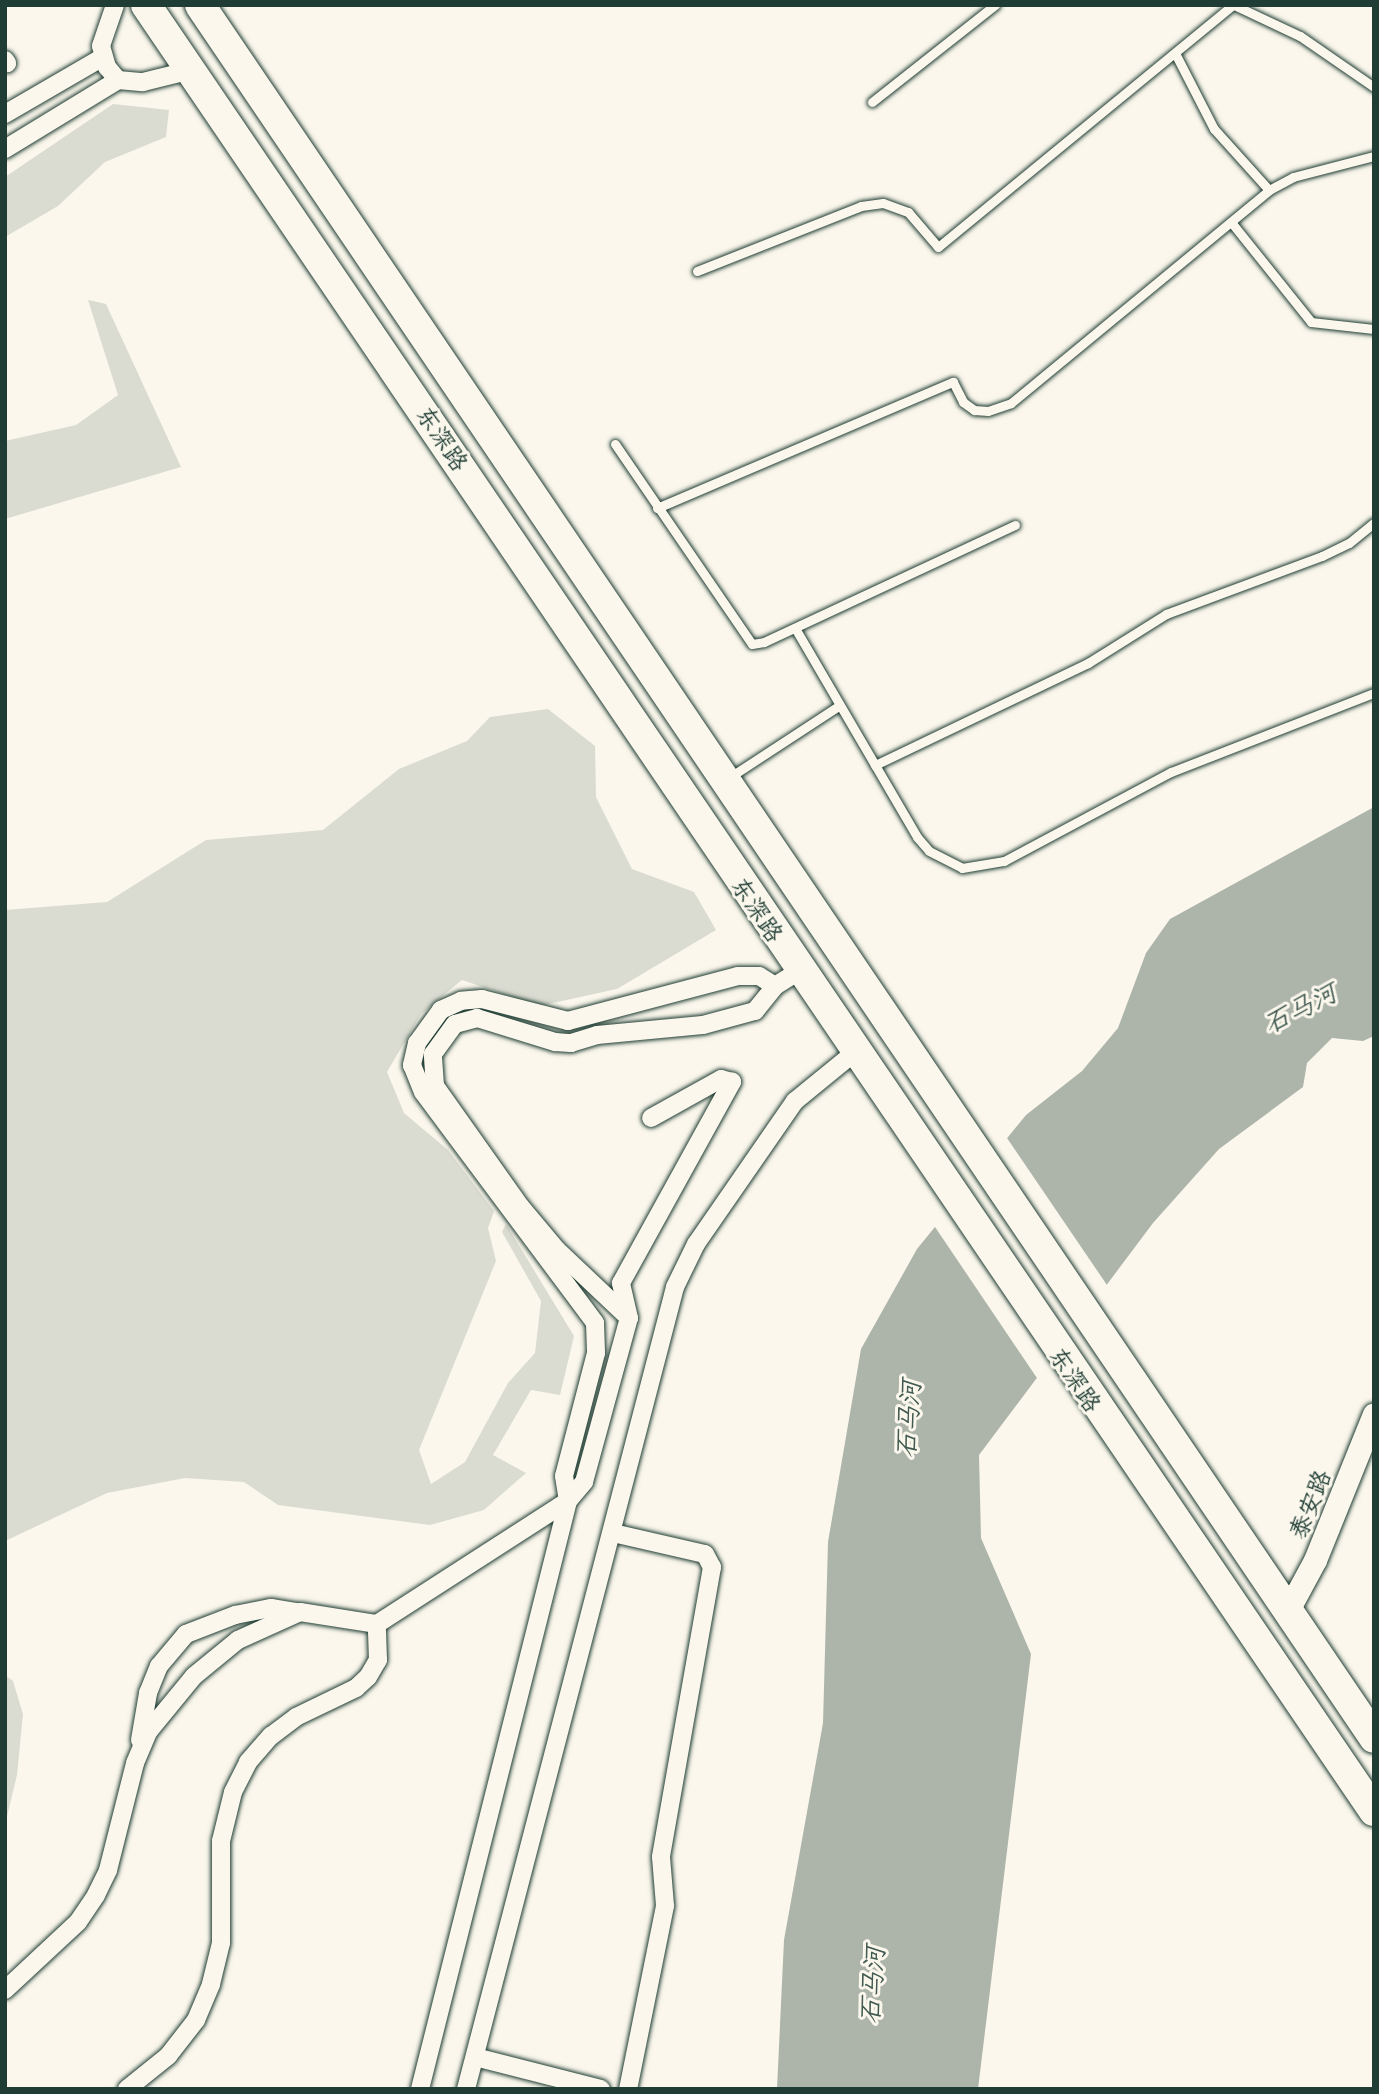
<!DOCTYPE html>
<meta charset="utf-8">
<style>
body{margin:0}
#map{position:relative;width:1379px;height:2094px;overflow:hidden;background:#fbf7ec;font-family:Mali,"LXGW WenKai TC",sans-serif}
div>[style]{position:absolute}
.green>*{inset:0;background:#dbdcd1}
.water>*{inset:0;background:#adb4aa}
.pier>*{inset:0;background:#fbf7ec}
.roads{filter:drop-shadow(0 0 2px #1f3d34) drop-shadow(0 0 2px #1f3d34)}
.service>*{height:9px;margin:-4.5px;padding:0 4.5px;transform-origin:4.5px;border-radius:4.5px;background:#fbf7ec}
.minor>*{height:18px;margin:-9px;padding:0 9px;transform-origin:9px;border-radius:9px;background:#fbf7ec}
.tertiary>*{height:23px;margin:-11.5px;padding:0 11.5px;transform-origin:11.5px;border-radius:11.5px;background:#fbf7ec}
.trunk>*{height:30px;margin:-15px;padding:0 15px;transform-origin:15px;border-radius:15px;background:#fbf7ec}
span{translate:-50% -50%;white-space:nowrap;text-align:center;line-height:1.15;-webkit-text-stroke:6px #fbf7ec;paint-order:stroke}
.street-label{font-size:24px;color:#1f3d34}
.water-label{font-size:26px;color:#425b52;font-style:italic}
.frame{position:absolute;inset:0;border:7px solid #1f3d34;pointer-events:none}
</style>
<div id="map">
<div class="green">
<i style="clip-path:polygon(113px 104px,169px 110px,166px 137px,105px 162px,58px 206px,5px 237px,5px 177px)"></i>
<i style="clip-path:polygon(88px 300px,106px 304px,181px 467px,5px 519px,5px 441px,76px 425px,118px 395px)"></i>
<i style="clip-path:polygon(548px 709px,595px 746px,596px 797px,632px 869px,694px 892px,716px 930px,617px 989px,539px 1006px,462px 980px,421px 1014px,387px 1072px,404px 1113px,448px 1150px,494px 1211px,488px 1228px,496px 1261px,419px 1450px,431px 1484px,465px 1462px,508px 1383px,535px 1353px,541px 1301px,502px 1232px,506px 1224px,574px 1336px,560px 1395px,531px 1390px,493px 1455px,526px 1473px,484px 1510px,430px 1525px,278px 1505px,244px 1482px,185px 1478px,107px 1493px,5px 1541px,5px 910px,107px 902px,206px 840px,323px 830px,399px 769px,467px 741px,490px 717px)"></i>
<i style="clip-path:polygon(5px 1675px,13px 1681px,23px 1714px,17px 1775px,5px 1825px)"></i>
</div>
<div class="water">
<i style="clip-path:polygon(1374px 807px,1374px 1036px,1363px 1041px,1332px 1038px,1307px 1063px,1303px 1087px,1219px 1149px,1153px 1223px,979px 1455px,981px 1538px,1031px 1654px,978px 2089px,777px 2089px,784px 1940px,823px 1723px,828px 1542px,861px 1349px,917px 1249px,1026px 1115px,1082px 1071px,1118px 1028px,1146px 953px,1170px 919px)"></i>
</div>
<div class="pier">
<i style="clip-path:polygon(1005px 1135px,1109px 1288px,1039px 1381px,933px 1224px)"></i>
</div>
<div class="roads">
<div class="service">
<i style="left:1234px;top:5px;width:73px;rotate:25.2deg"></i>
<i style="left:1300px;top:36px;width:90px;rotate:34.6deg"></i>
<i style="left:872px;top:102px;width:157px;rotate:-38.3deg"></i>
<i style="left:1269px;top:190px;width:27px;rotate:-28deg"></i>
<i style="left:1293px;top:177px;width:84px;rotate:-14.5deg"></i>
<i style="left:1231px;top:222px;width:128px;rotate:51.3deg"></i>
<i style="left:1311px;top:322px;width:63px;rotate:6.3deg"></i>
<i style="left:697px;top:271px;width:176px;rotate:-21.6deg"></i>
<i style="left:861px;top:206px;width:22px;rotate:-8deg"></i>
<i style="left:883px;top:203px;width:27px;rotate:20deg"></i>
<i style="left:908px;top:212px;width:46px;rotate:49.4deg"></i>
<i style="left:938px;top:247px;width:382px;rotate:-39.4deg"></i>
<i style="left:615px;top:444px;width:242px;rotate:55.6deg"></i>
<i style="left:752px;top:644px;width:12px;rotate:-9deg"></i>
<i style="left:764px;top:642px;width:277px;rotate:-25deg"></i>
<i style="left:657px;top:508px;width:322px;rotate:-23.1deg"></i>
<i style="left:953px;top:382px;width:22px;rotate:63deg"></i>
<i style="left:963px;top:402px;width:14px;rotate:36deg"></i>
<i style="left:974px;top:410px;width:14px;rotate:4deg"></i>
<i style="left:988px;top:411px;width:24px;rotate:-19deg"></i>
<i style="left:1011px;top:403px;width:335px;rotate:-39.5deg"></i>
<i style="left:1269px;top:190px;width:82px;rotate:-132deg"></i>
<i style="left:1214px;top:129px;width:83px;rotate:-117.2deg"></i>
<i style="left:795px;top:628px;width:242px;rotate:59.7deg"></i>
<i style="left:917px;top:837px;width:18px;rotate:49deg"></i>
<i style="left:929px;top:851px;width:37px;rotate:27deg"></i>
<i style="left:962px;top:868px;width:43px;rotate:-9.5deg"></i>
<i style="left:1004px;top:861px;width:189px;rotate:-28.1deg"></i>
<i style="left:1171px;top:772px;width:218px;rotate:-21.3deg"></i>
<i style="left:875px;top:765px;width:236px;rotate:-25.6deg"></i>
<i style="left:1088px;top:663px;width:92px;rotate:-32.1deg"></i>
<i style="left:1166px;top:614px;width:166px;rotate:-20.4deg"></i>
<i style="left:1322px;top:556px;width:30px;rotate:-26deg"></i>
<i style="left:1349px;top:543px;width:32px;rotate:-39deg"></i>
<i style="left:730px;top:777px;width:131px;rotate:-33.2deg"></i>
</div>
<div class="minor">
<i style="left:115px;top:5px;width:43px;rotate:108.9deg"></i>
<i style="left:101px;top:46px;width:22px;rotate:74deg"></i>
<i style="left:107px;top:67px;width:17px;rotate:50deg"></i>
<i style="left:118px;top:80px;width:25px;rotate:5deg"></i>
<i style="left:143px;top:82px;width:49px;rotate:-14deg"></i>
<i style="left:5px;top:60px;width:4px;rotate:56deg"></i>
<i style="left:5px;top:114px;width:113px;rotate:-30.2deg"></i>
<i style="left:5px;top:149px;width:132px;rotate:-31.4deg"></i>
<i style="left:775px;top:986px;width:19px;rotate:-148deg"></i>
<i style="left:759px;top:976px;width:21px;rotate:180deg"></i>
<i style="left:738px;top:976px;width:176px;rotate:165.2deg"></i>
<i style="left:568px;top:1021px;width:89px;rotate:-165.7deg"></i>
<i style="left:482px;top:999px;width:21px;rotate:175deg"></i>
<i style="left:461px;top:1001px;width:22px;rotate:156deg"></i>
<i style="left:441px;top:1010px;width:41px;rotate:126deg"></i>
<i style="left:417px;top:1043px;width:23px;rotate:103deg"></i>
<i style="left:412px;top:1065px;width:29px;rotate:68deg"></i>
<i style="left:423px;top:1092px;width:288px;rotate:53.3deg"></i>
<i style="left:595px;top:1323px;width:30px;rotate:88deg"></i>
<i style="left:596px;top:1353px;width:127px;rotate:104.6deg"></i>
<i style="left:564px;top:1476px;width:25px;rotate:81deg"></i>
<i style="left:568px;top:1501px;width:25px;rotate:-50deg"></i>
<i style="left:584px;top:1482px;width:170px;rotate:-74.7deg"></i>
<i style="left:629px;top:1318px;width:99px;rotate:-136.6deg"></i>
<i style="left:557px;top:1250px;width:57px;rotate:-130.1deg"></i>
<i style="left:520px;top:1206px;width:147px;rotate:-125.3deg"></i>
<i style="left:435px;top:1086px;width:32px;rotate:-94deg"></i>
<i style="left:433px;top:1054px;width:37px;rotate:-54deg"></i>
<i style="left:455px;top:1024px;width:23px;rotate:-15deg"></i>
<i style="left:477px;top:1018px;width:82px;rotate:17.1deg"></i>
<i style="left:555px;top:1042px;width:16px;rotate:4deg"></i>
<i style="left:571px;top:1043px;width:27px;rotate:-17deg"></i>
<i style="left:597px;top:1035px;width:106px;rotate:-5.4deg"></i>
<i style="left:703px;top:1025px;width:54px;rotate:-15.1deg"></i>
<i style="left:755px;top:1011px;width:32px;rotate:-51deg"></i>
<i style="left:775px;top:986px;width:28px;rotate:-32deg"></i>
<i style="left:629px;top:1318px;width:36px;rotate:-103deg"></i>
<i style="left:621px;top:1283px;width:230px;rotate:-61.1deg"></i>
<i style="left:732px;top:1082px;width:11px;rotate:-165deg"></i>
<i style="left:721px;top:1079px;width:80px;rotate:150.9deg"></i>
<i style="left:613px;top:1533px;width:94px;rotate:12.9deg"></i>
<i style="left:705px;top:1554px;width:15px;rotate:62deg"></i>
<i style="left:712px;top:1567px;width:294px;rotate:100deg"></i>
<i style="left:661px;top:1857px;width:49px;rotate:85.3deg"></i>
<i style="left:665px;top:1906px;width:187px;rotate:101.4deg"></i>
<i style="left:140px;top:1740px;width:48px;rotate:-80.3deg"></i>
<i style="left:148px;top:1693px;width:29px;rotate:-68deg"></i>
<i style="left:159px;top:1666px;width:42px;rotate:-49.8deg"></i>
<i style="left:186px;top:1634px;width:53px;rotate:-21.2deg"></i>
<i style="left:235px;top:1615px;width:37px;rotate:-11deg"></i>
<i style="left:271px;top:1608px;width:26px;rotate:9deg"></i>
<i style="left:5px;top:1990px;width:100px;rotate:-43deg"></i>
<i style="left:78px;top:1922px;width:32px;rotate:-56deg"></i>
<i style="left:96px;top:1895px;width:28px;rotate:-64deg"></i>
<i style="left:108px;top:1870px;width:110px;rotate:-75.8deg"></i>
<i style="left:135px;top:1763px;width:34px;rotate:-67deg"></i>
<i style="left:148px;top:1732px;width:72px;rotate:-50.6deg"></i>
<i style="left:194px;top:1676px;width:57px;rotate:-39.3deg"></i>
<i style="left:238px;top:1640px;width:68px;rotate:-24.3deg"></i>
<i style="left:300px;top:1612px;width:78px;rotate:8.9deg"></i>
<i style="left:377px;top:1624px;width:227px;rotate:-32.8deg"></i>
<i style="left:475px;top:2057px;width:130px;rotate:14.3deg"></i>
<i style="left:127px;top:2089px;width:53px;rotate:-38.8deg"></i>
<i style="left:168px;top:2056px;width:46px;rotate:-52.1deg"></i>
<i style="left:196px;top:2020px;width:39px;rotate:-67deg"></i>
<i style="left:211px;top:1984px;width:42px;rotate:-76.3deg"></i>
<i style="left:221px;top:1943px;width:102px;rotate:-90deg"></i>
<i style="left:221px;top:1841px;width:50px;rotate:-76.2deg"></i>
<i style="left:233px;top:1792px;width:34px;rotate:-63deg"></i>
<i style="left:248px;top:1762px;width:35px;rotate:-49deg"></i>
<i style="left:271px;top:1736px;width:31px;rotate:-37deg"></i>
<i style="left:296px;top:1717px;width:67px;rotate:-25.8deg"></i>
<i style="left:356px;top:1688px;width:16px;rotate:-43deg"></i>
<i style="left:368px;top:1677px;width:20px;rotate:-60deg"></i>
<i style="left:378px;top:1660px;width:36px;rotate:-92deg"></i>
<i style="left:420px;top:2089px;width:606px;rotate:-75.87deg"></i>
<i style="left:466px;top:2089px;width:829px;rotate:-75.39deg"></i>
<i style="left:675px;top:1287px;width:48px;rotate:-64deg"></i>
<i style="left:696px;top:1244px;width:174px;rotate:-55.3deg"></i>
<i style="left:795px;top:1101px;width:77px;rotate:-39.2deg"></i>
</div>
<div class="tertiary">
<i style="left:1288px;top:1610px;width:57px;rotate:-61.6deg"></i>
<i style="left:1315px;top:1560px;width:157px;rotate:-68deg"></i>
</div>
<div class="trunk">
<i style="left:146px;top:5px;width:2184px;rotate:55.79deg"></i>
<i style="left:200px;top:5px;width:2093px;rotate:55.88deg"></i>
</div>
</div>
<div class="street-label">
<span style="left:443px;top:438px;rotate:56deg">东深路</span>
<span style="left:758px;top:909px;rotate:56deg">东深路</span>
<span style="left:1076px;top:1379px;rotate:56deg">东深路</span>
<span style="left:1309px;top:1504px;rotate:-68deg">泰安路</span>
</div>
<div class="water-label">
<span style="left:1300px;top:1008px;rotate:-27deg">石马河</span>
<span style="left:908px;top:1419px;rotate:-86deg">石马河</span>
<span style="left:872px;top:1985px;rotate:-86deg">石马河</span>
</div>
<div class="frame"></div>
</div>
